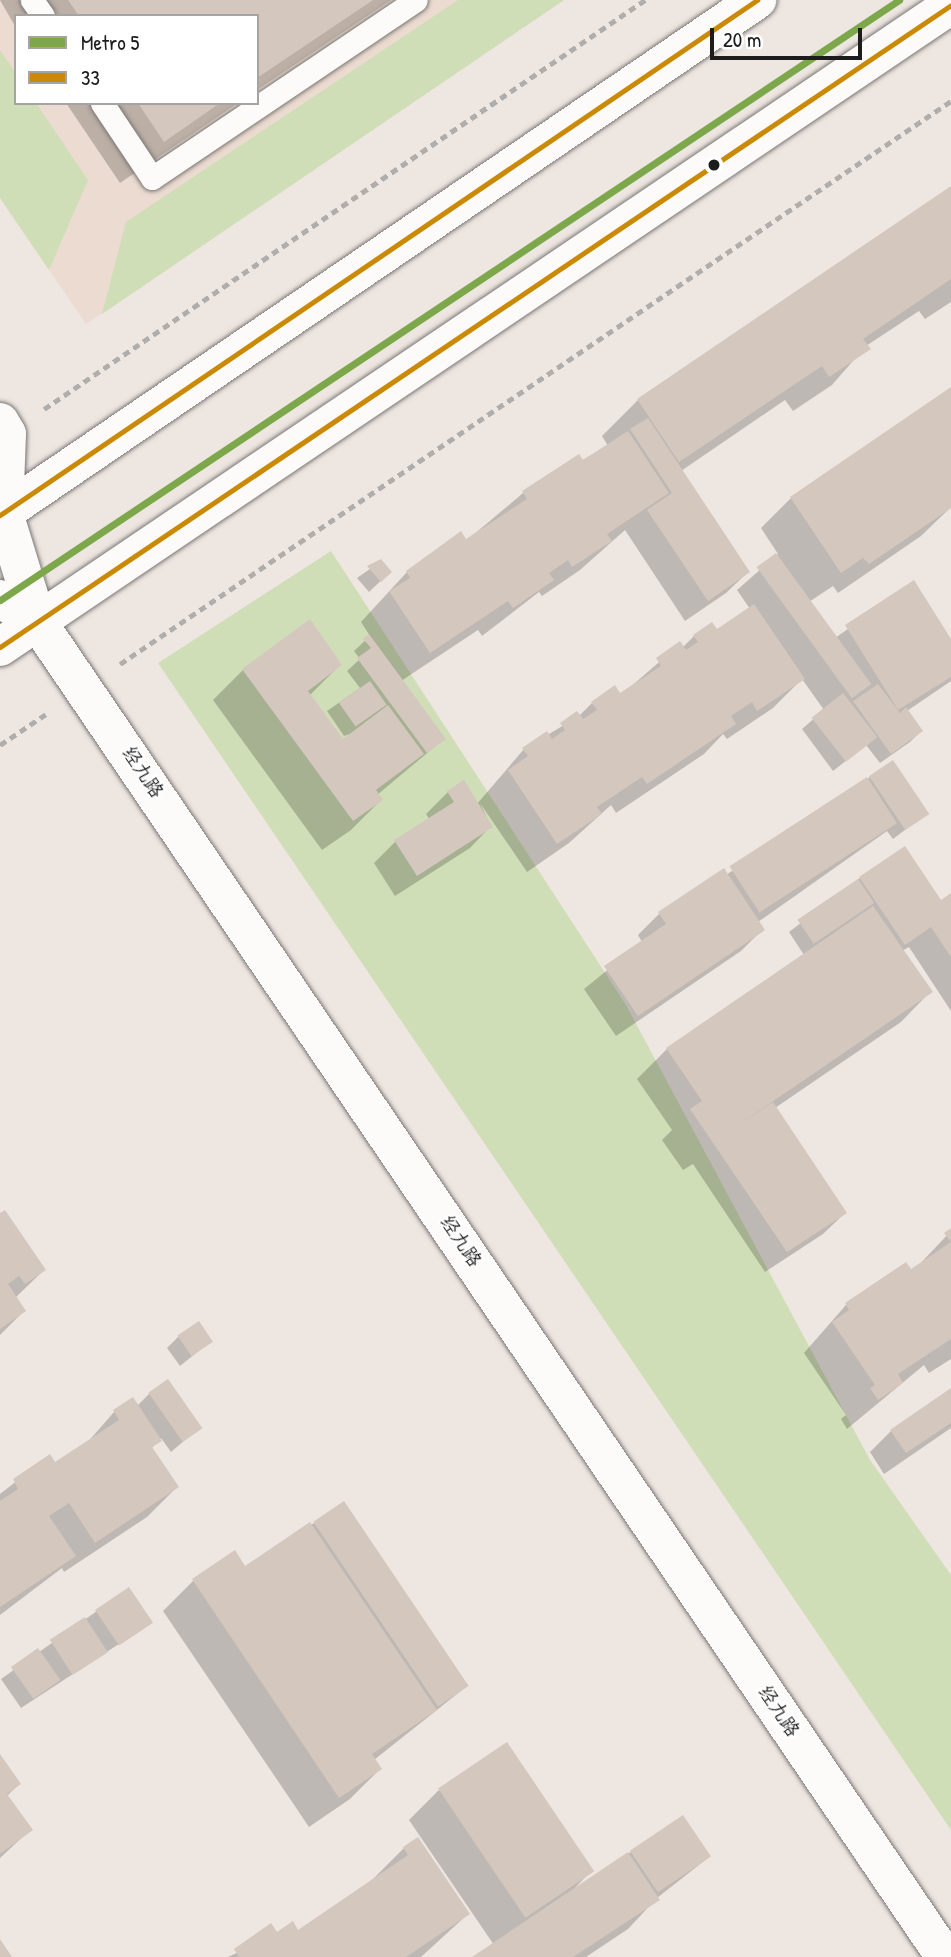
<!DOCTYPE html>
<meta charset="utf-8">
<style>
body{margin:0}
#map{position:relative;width:951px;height:1957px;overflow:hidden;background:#eee6e1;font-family:"Patrick Hand","LXGW WenKai TC",sans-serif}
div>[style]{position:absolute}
.built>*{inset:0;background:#ecdbd0}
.green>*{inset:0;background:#cfdeb6}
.shadow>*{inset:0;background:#0003}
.building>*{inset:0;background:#d4c7be;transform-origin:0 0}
.path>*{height:4.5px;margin-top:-2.25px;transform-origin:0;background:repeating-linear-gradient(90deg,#afaead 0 7px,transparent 0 12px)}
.roads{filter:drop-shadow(0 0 2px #7a7775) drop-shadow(0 0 2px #7a7775)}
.service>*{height:23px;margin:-11.5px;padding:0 11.5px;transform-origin:11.5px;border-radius:11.5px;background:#fcfbfa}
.tertiary>*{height:38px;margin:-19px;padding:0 19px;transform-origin:19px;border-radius:19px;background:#fcfbfa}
.secondary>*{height:38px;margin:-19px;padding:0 19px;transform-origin:19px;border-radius:19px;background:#fcfbfa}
.bus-1>*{height:5px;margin:-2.5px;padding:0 2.5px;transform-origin:2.5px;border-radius:2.5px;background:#cb8a06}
.metro-1>*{height:7px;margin:-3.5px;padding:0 3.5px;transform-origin:3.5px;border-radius:3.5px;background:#7da74b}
.dots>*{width:19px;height:19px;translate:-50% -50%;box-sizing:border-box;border:4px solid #fff;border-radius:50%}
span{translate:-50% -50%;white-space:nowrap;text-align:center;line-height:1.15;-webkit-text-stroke:5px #fff;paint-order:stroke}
.street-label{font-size:19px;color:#1c1c1c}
.legend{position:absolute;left:14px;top:14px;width:245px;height:91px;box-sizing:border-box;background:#fff;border:2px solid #a4a4a4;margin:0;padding:9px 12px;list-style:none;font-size:21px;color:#1c1c1c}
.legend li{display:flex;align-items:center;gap:14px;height:35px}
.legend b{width:35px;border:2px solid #a4a4a4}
.scale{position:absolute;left:710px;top:28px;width:152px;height:32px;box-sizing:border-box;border:4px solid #1c1c1c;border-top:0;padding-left:9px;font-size:21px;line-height:24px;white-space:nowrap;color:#1c1c1c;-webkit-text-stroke:5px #fff;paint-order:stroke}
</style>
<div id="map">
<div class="built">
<i style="clip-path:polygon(evenodd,0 0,564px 0,86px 324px,0 198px,0 0,16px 16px,257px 16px,257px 103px,16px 103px,16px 16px)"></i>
</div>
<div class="green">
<i style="clip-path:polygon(458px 0,564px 0,102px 314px,126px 222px)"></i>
<i style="clip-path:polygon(0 50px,16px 73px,16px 103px,36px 103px,88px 180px,49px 270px,0 198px)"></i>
<i style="clip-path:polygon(331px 551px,626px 1005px,870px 1460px,951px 1575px,951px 1830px,158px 663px)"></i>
</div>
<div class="shadow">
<i style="clip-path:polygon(0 0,391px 0,257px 90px,257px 16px,16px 16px,16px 28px)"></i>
<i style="clip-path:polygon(66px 103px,238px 103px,120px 183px)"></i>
<i style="clip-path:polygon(951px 188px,951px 302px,925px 319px,919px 311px,866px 346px,832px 385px,793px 411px,785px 400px,681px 471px,748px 572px,726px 593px,685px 621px,625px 530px,580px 570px,542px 596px,539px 592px,482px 636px,478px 630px,401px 681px,444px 739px,377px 795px,381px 800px,351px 830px,322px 850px,213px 700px,243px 670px,309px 622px,340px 665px,309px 696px,342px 741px,353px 733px,344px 736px,327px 711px,360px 688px,347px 671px,360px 659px,354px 651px,370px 636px,361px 622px,407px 572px,466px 541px,523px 493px,608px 446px,602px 436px,638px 400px)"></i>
<i style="clip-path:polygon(951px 389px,951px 507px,921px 536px,838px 593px,833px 586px,809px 602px,835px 638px,914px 583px,951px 643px,951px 681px,907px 711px,921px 731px,910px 742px,880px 763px,866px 745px,833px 771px,802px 729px,824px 710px,802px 679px,773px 708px,727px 739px,723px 734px,704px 754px,616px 813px,611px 805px,569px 843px,527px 872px,480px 803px,491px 826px,470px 848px,395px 896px,374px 863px,395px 842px,430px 820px,426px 814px,448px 792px,463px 783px,477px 804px,524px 749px,579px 716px,592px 703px,620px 696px,680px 644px,682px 648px,694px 636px,716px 632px,750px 609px,737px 590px,778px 554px,761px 528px,791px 498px)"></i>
<i style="clip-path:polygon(381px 561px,390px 572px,369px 592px,357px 578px)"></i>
<i style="clip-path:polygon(870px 777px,926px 814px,893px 839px,887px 831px,758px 922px,763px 929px,741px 951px,616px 1036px,584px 989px,642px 942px,638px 935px,659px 914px,723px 870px,726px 875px)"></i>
<i style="clip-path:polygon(860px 878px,940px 902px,951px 895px,951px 1011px,909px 947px,902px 951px,930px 992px,901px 1022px,775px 1108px,845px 1213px,823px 1234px,765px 1272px,693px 1164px,683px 1170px,662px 1140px,672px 1130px,637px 1079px,667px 1049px,804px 955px,789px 932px)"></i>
<i style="clip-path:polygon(0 1216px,44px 1270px,15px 1298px,24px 1311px,0 1335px)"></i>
<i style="clip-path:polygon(951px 1231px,951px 1359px,929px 1373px,924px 1365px,847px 1429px,841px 1419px,846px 1415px,804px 1353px,846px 1305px,906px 1264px,911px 1271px,917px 1267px)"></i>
<i style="clip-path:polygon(178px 1337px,211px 1341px,180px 1366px,167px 1348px)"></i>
<i style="clip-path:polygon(951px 1390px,951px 1428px,884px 1474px,870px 1452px,891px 1431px)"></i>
<i style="clip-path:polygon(149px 1394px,199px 1428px,171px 1452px,161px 1438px,151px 1449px,177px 1487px,147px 1517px,64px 1572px,62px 1568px,0 1615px,0 1494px,49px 1456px,55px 1465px,86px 1444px,114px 1412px,137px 1406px)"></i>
<i style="clip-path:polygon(314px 1523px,467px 1686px,374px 1760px,380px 1769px,350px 1799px,309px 1827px,163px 1611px,193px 1581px,234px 1553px,245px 1568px)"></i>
<i style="clip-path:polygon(97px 1611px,151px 1623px,21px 1708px,1px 1679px)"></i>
<i style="clip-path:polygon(0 1757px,19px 1784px,6px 1797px,30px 1830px,0 1858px)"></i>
<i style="clip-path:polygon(439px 1790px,591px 1871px,574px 1889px,631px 1852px,709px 1857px,657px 1898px,628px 1929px,586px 1957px,476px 1957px,494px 1945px,409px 1820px)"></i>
<i style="clip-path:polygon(404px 1848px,468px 1914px,421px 1957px,228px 1957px,277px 1934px,298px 1932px,368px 1884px)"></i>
</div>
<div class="building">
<i style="clip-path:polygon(68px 0,373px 0,257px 78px,257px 16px,79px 16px)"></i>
<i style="clip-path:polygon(138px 103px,220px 103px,164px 142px)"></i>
<i style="clip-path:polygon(951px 186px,951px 279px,863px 339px,871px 349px,829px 377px,822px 366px,679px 462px,637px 399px)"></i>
<i style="clip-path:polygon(951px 387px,951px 508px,869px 564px,863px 558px,841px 573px,790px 497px)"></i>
<i style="clip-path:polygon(648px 418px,750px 572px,708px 601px,647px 510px,672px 493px,630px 429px)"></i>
<i style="clip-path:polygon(628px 431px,669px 493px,607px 534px,612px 541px,572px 567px,568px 560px,549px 573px,554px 580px,513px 608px,508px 601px,430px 653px,389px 591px,410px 578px,406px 571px,461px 531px,466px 539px,527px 499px,522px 491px,579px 454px,583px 460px)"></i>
<i style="left:776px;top:553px;width:162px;height:24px;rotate:54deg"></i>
<i style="clip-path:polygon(381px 559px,392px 572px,381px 582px,367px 566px)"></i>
<i style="clip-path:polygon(914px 580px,951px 639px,951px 677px,898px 710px,845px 625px)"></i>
<i style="clip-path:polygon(754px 604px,805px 679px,757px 711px,752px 702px,731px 716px,736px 724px,647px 784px,642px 777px,597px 807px,602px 814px,557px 844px,508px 770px,528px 756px,522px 748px,547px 731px,552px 739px,565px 730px,560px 723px,577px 711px,583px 719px,597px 710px,591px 702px,615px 685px,620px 693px,661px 666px,656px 658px,680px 641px,686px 650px,698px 642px,693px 635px,712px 622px,717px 629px)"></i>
<i style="clip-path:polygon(310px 619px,342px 665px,308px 691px,343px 739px,388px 705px,424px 754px,376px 790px,383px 800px,353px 821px,242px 669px)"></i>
<i style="clip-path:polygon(369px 634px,446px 739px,427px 753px,357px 658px,371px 648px,363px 639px)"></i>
<i style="left:370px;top:681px;width:29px;height:38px;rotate:55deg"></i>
<i style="clip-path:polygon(878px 684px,900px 713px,906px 707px,923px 731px,891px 754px,853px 701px)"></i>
<i style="left:843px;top:693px;width:56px;height:40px;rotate:52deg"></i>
<i style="left:893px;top:760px;width:65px;height:29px;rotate:56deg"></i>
<i style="left:867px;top:777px;width:55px;height:164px;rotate:57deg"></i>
<i style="clip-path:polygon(464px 780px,493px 827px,417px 876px,394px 840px,454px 802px,447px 791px)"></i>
<i style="clip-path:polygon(905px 846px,941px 900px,951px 893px,951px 957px,931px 927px,905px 945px,859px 877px)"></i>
<i style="clip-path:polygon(724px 868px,765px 930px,638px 1016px,604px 966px,666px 924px,658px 912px)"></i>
<i style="left:858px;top:879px;width:29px;height:73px;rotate:56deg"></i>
<i style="clip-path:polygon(873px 906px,933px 992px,734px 1128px,773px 1102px,847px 1213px,787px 1252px,690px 1109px,702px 1101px,666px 1048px)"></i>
<i style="clip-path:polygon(5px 1210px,46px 1270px,25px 1284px,19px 1276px,8px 1284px,26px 1311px,0 1329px,0 1213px)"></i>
<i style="clip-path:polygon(951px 1228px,951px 1339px,898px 1374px,903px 1383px,878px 1400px,870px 1388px,875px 1385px,832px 1322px,849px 1310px,845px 1303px,906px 1262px,911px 1269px,951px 1242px,944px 1233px)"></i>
<i style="left:199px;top:1321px;width:25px;height:26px;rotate:56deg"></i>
<i style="left:168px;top:1379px;width:60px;height:24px;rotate:55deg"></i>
<i style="clip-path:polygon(951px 1388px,951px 1423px,906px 1453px,890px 1430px)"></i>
<i style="clip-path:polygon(133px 1397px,162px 1441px,152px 1447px,179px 1487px,95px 1543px,69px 1503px,49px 1516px,76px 1556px,0 1607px,0 1501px,18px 1489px,13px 1479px,50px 1454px,55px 1462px,119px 1420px,113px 1410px)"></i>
<i style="left:344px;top:1501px;width:223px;height:37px;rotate:56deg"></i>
<i style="clip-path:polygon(310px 1522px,437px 1710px,372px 1754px,382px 1769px,339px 1798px,192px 1579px,235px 1550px,245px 1566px)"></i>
<i style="left:129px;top:1587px;width:43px;height:41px;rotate:56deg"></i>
<i style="left:85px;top:1617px;width:42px;height:42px;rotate:57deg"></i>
<i style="left:38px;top:1648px;width:39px;height:33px;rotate:55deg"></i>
<i style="left:507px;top:1742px;width:156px;height:83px;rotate:56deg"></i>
<i style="clip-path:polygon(0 1754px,21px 1784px,7px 1794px,33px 1830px,0 1854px)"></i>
<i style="left:683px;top:1815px;width:50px;height:64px;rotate:56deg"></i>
<i style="clip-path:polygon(418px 1837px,470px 1914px,406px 1957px,239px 1957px,234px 1949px,271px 1923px,277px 1932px,293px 1921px,298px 1930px,408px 1855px,403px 1847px)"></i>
<i style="clip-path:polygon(628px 1852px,660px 1900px,573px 1957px,472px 1957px)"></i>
<i style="clip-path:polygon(0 1939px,12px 1957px,0 1957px)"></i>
</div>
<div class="path">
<i style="left:44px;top:409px;width:727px;rotate:-34.24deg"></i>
<i style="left:120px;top:664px;width:1004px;rotate:-34.12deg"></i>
<i style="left:0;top:745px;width:55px;rotate:-34deg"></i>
</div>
<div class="roads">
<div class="service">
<i style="left:32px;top:0;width:19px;rotate:55deg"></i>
<i style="left:102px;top:103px;width:90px;rotate:56.3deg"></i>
<i style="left:152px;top:178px;width:318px;rotate:-34deg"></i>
</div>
<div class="tertiary">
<i style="left:4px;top:513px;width:113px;rotate:73deg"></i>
<i style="left:37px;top:621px;width:1615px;rotate:55.8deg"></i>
</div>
<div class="secondary">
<i style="left:0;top:422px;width:14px;rotate:60deg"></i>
<i style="left:7px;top:434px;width:79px;rotate:92.2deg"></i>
<i style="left:0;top:515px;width:916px;rotate:-34.23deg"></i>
<i style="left:0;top:599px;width:43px;rotate:30.7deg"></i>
<i style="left:0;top:647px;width:1147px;rotate:-34.02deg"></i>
</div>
</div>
<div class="bus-1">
<i style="left:0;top:515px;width:916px;rotate:-34.23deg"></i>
<i style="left:0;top:647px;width:1147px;rotate:-34.02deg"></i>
</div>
<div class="metro-1">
<i style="left:0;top:600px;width:1081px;rotate:-33.72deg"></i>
</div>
<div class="dots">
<i style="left:714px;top:165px;background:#1c1c1c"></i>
</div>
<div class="street-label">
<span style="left:143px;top:772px;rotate:56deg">经九路</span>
<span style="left:461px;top:1241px;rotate:56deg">经九路</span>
<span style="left:779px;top:1711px;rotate:56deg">经九路</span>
</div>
<ul class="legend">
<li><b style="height:9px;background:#7da74b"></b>Metro 5</li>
<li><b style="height:9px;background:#cb8a06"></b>33</li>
</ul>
<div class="scale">20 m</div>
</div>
